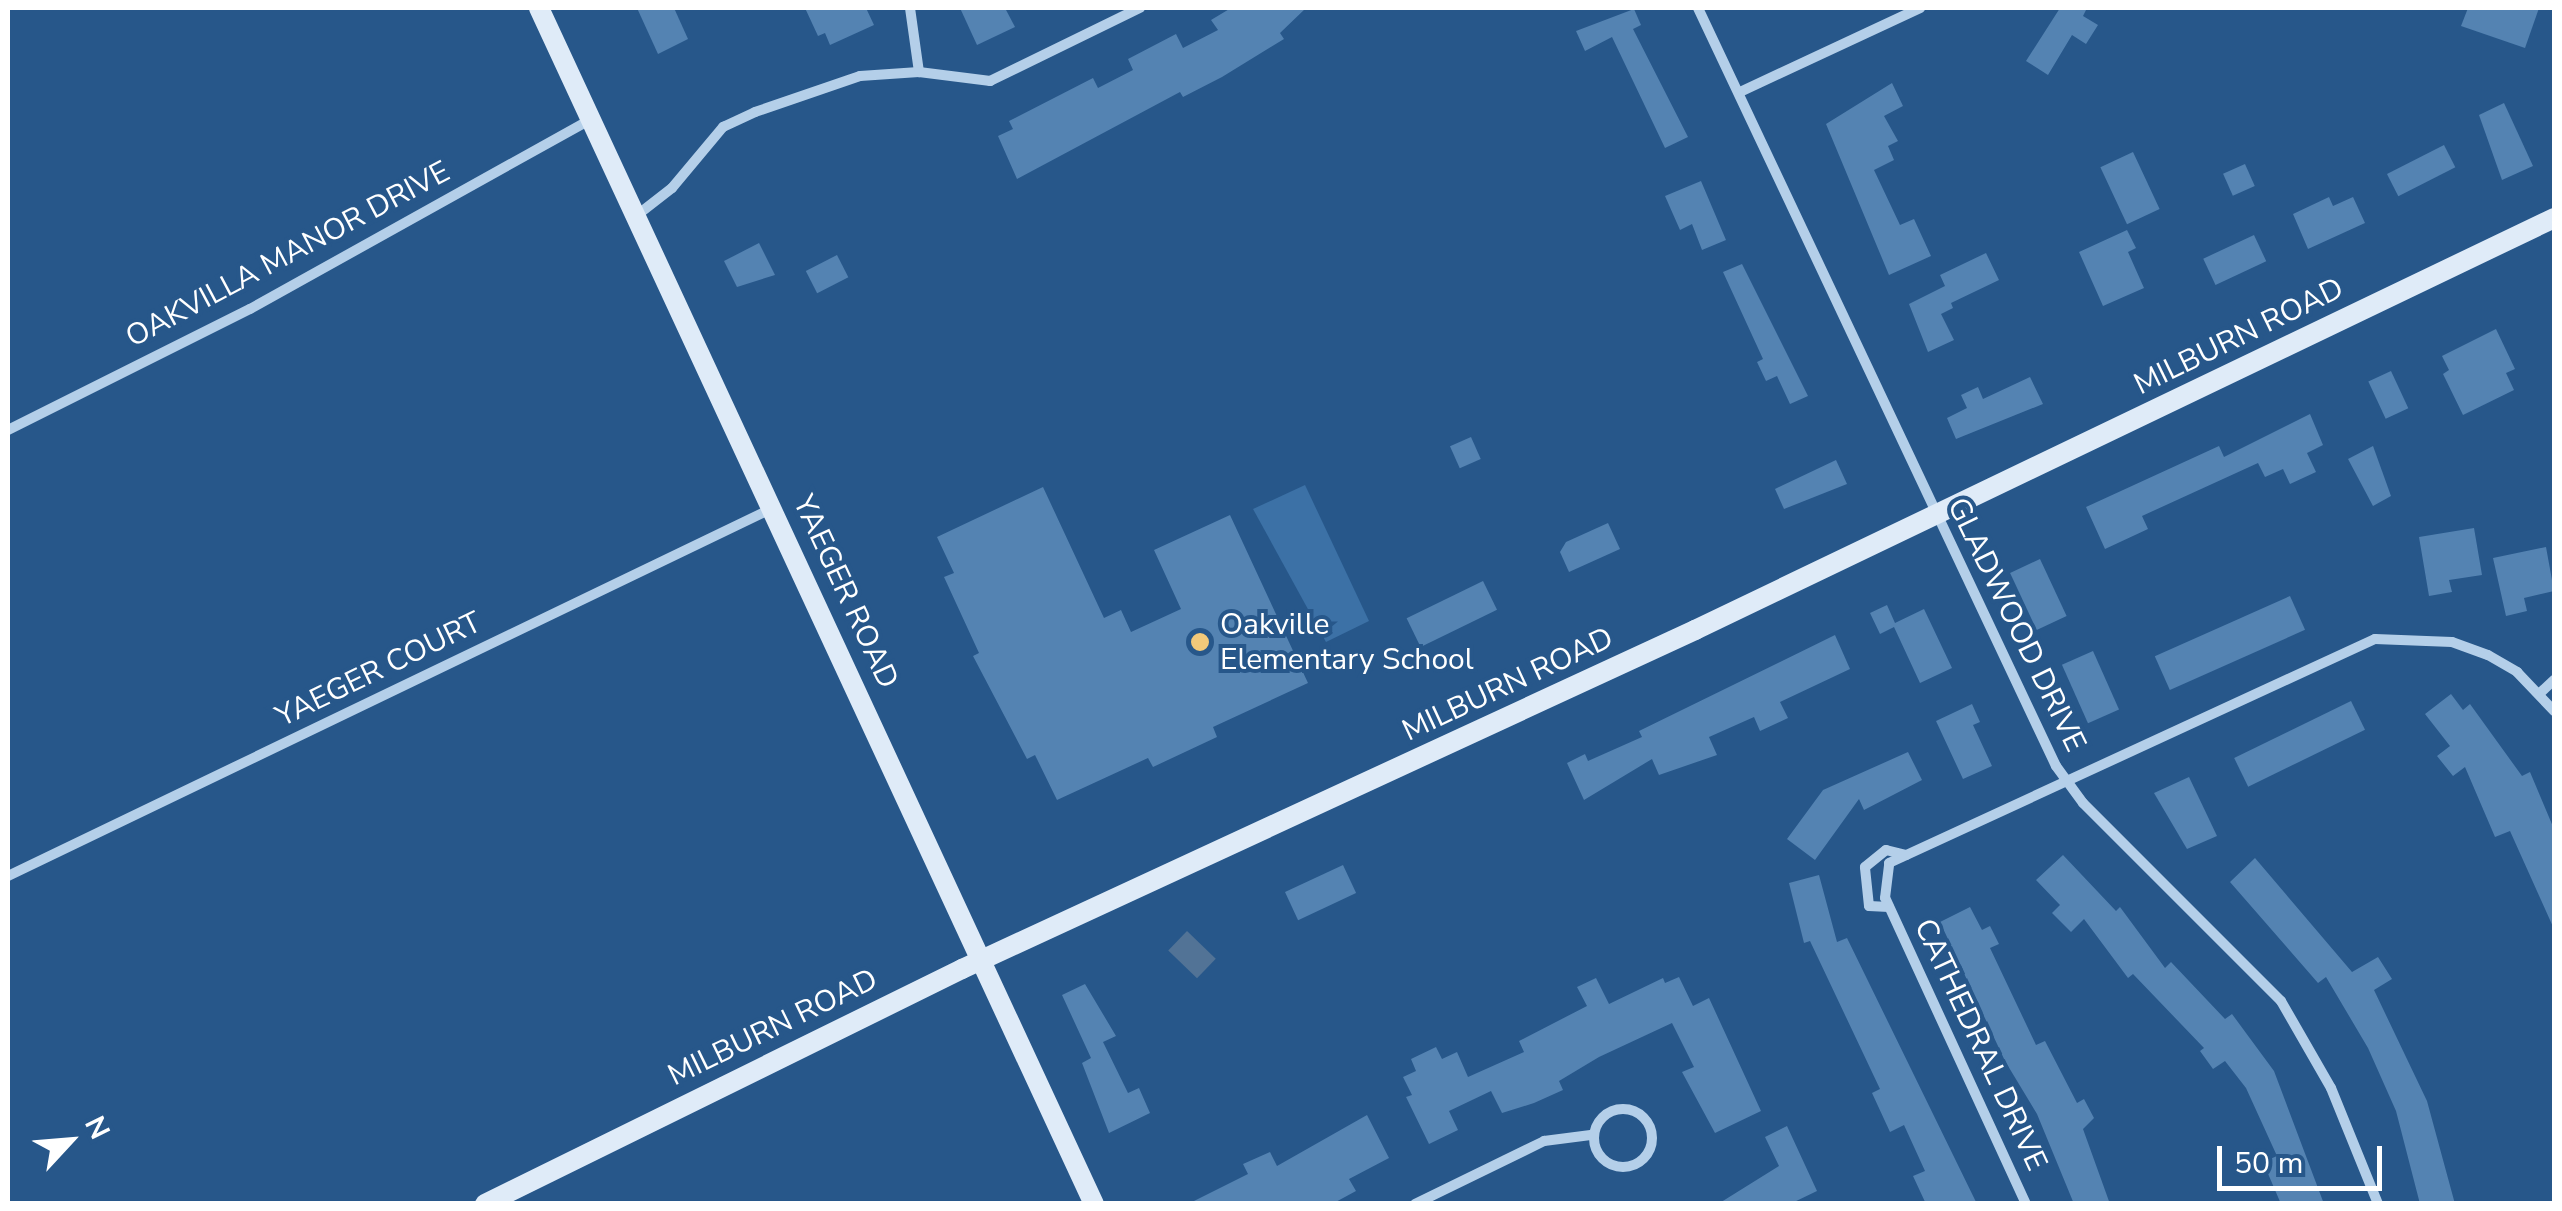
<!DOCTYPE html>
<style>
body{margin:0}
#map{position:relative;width:2562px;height:1211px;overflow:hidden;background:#27578a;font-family:"Nunito Sans",sans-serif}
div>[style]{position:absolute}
.green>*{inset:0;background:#3c71a6}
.water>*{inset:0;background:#527396;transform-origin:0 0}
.building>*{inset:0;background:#5483b2;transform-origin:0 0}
.street>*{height:10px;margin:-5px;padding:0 5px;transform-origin:5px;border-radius:5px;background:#b4cfe9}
.street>.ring{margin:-5px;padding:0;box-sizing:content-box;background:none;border:10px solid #b4cfe9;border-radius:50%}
.secondary>*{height:20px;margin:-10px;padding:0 10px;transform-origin:10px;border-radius:10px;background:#dfebf8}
.dots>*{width:28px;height:28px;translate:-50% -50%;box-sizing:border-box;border:5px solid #27578a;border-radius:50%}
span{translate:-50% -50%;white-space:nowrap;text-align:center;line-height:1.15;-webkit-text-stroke:8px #27578a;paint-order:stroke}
.street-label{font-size:30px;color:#fff}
.poi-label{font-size:30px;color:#fff}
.left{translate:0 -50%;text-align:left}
.frame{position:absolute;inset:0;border:10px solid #fff;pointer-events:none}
.north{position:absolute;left:20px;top:1091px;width:100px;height:100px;-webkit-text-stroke:8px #27578a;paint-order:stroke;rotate:64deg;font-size:28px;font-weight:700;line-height:40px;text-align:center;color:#fff}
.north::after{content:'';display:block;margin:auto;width:35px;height:45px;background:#fff;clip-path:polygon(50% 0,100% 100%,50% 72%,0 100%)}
.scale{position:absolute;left:2217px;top:1146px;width:165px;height:45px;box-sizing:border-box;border:5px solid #fff;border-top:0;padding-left:12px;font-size:30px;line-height:35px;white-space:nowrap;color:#fff;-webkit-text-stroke:8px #27578a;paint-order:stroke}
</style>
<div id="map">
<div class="green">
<i style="clip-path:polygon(1305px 485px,1369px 621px,1326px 642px,1253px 509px)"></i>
</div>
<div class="water">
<i style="left:1187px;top:931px;width:40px;height:27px;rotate:44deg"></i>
</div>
<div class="building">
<i style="clip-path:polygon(637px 8px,674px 8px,688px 39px,658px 54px)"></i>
<i style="clip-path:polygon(805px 8px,866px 8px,874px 25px,830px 45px,825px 33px,818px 36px)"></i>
<i style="clip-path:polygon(960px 8px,1005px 8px,1015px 27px,977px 45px)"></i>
<i style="clip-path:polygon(1231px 8px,1306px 8px,1280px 33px,1284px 39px,1222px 77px,1183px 97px,1180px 92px,1017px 179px,998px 136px,1013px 129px,1009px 121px,1093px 78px,1098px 88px,1133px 70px,1128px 59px,1176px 34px,1183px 48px,1218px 30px,1211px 20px)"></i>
<i style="clip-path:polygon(2060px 8px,2087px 8px,2083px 16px,2098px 25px,2086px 44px,2072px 35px,2048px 75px,2026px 61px)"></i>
<i style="clip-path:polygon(2468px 8px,2539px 8px,2525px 48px,2461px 26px)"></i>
<i style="clip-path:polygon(1634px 9px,1641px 25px,1633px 29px,1688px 137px,1665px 148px,1612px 37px,1585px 51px,1576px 31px)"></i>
<i style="clip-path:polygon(1892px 83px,1903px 106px,1884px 116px,1898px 141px,1888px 146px,1894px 160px,1874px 170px,1900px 225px,1914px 219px,1931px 256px,1889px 275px,1826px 124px)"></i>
<i style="clip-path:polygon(2504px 103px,2533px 166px,2502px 180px,2479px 115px)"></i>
<i style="left:2444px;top:145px;width:25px;height:64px;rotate:63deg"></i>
<i style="left:2133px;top:152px;width:63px;height:36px;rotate:65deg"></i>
<i style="left:2245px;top:164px;width:24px;height:24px;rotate:66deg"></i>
<i style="clip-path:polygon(1701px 181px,1726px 240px,1702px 250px,1692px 224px,1680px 230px,1665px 196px)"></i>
<i style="clip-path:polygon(2329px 197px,2333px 206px,2353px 197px,2365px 223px,2308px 249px,2293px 214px)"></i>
<i style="clip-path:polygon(2127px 230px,2136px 248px,2128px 252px,2144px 288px,2103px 306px,2079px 252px)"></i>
<i style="left:2254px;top:235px;width:29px;height:56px;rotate:65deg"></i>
<i style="clip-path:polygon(759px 243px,775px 275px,737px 287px,724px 261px)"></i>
<i style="clip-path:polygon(1986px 253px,1999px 280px,1951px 303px,1953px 308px,1941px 314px,1954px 340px,1928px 352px,1909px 304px,1945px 286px,1940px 275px)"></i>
<i style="left:837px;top:255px;width:25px;height:35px;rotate:63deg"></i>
<i style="clip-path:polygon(1742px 264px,1808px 396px,1790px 404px,1777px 376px,1766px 381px,1757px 362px,1763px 359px,1723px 272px)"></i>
<i style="clip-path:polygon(2496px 329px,2515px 369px,2506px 373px,2514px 390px,2463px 415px,2443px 374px,2449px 370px,2442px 356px)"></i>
<i style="left:2391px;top:371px;width:41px;height:25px;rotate:65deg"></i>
<i style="clip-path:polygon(2030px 377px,2043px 404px,1956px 439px,1947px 418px,1967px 408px,1961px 395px,1978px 387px,1983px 399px)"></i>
<i style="clip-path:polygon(2310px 414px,2323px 445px,2307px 453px,2316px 472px,2290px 484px,2283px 469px,2265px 477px,2258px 463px,2142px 516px,2148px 529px,2105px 549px,2086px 507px,2219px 446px,2224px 457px)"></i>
<i style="left:1471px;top:437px;width:24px;height:23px;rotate:66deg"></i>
<i style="clip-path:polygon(2373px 446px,2391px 496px,2373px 506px,2348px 459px)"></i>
<i style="clip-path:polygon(1836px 460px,1847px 484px,1784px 509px,1775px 489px)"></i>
<i style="clip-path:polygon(1043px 487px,1104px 618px,1121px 610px,1131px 632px,1181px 609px,1154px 550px,1230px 515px,1308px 683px,1213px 727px,1217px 737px,1153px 767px,1148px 758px,1057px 800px,1035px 755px,1027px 759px,973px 656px,979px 653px,944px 577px,954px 573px,937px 537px)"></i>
<i style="clip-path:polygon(1608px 523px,1620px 549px,1569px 572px,1560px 552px,1566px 542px)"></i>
<i style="clip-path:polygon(2474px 528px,2482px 575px,2449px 580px,2452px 592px,2429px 596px,2419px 537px)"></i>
<i style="clip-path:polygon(2546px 547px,2554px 591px,2524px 598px,2527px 611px,2506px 616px,2493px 558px)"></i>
<i style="left:2040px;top:559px;width:63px;height:33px;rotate:65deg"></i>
<i style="left:1483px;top:581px;width:32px;height:85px;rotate:64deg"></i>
<i style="left:2290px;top:596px;width:37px;height:148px;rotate:66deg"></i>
<i style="clip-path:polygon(1887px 605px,1895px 623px,1924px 609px,1952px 668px,1920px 683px,1894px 627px,1880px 634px,1870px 613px)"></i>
<i style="clip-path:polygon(1835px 635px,1850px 669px,1780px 702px,1788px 718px,1760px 731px,1754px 717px,1709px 737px,1717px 755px,1659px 775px,1652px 759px,1584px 800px,1567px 763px,1585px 754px,1588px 761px,1642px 737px,1639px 731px)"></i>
<i style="left:2093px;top:651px;width:64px;height:34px;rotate:66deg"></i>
<i style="clip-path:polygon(2451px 694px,2463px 710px,2470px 704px,2522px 776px,2530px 772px,2554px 829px,2554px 929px,2510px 831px,2495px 837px,2465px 767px,2453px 776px,2437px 756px,2450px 746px,2425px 714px)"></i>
<i style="left:2351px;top:701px;width:32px;height:130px;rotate:64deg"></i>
<i style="clip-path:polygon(1972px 704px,1980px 722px,1973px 725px,1992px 766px,1963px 779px,1936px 721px)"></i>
<i style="clip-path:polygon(1908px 752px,1922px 780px,1864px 810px,1859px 799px,1815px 860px,1787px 839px,1823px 790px)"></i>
<i style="clip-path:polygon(2189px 777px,2217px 836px,2187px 849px,2154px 793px)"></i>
<i style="clip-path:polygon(2063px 855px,2116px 911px,2120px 907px,2165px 968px,2171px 962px,2225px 1019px,2232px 1014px,2274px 1071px,2324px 1204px,2281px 1204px,2263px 1162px,2277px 1156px,2246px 1088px,2225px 1061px,2213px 1069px,2200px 1051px,2204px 1048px,2133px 974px,2128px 978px,2084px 919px,2071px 932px,2052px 913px,2060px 905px,2036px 880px)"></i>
<i style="clip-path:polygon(2255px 858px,2352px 972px,2378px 957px,2392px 979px,2374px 990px,2427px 1101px,2455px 1204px,2420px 1204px,2396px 1111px,2368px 1048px,2326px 977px,2318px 983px,2230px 882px)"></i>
<i style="left:1343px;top:865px;width:31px;height:64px;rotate:65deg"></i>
<i style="clip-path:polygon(1819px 875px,1837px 942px,1847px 938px,1977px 1204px,1926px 1204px,1913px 1176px,1925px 1171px,1904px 1125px,1890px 1132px,1872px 1093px,1880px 1089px,1810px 941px,1804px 943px,1789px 883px)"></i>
<i style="clip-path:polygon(1970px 907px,1982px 930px,1990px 926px,1999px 944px,1990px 948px,2036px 1045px,2045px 1041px,2077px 1103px,2084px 1099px,2094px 1118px,2083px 1129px,2110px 1204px,2074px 1204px,2037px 1114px,2005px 1061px,1940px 922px)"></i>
<i style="clip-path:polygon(1679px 977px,1693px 1006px,1709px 998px,1761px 1111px,1715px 1133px,1682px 1072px,1694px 1067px,1672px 1023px,1599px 1057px,1559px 1081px,1563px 1090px,1534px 1103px,1502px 1113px,1491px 1091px,1449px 1111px,1458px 1130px,1429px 1144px,1406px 1097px,1412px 1095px,1403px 1077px,1416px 1071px,1411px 1059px,1436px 1047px,1442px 1059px,1457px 1052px,1468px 1077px,1524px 1052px,1519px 1041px,1587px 1006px,1577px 987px,1596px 978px,1609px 1004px,1663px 978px,1665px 983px)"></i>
<i style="clip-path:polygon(1085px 984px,1116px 1036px,1103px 1042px,1128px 1093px,1139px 1088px,1150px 1113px,1109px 1133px,1082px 1063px,1091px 1058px,1062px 995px)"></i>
<i style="clip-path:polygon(1367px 1115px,1389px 1158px,1349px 1179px,1356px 1191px,1332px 1204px,1188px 1204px,1248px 1174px,1243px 1164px,1270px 1152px,1277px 1166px)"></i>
<i style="clip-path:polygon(1787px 1126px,1817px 1191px,1790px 1204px,1718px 1204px,1779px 1166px,1765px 1137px)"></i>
</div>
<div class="street">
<i style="left:910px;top:8px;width:65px;rotate:82deg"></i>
<i style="left:1698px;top:8px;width:838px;rotate:64.72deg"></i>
<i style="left:2056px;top:766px;width:46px;rotate:53.9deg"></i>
<i style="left:2083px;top:803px;width:280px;rotate:45deg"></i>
<i style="left:2281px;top:1001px;width:100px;rotate:60.1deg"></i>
<i style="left:2331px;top:1088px;width:125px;rotate:67.9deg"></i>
<i style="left:1740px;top:92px;width:199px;rotate:-25deg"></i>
<i style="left:636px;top:216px;width:46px;rotate:-37.9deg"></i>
<i style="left:672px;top:188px;width:80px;rotate:-50.1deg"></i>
<i style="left:723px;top:127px;width:35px;rotate:-25deg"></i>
<i style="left:755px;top:112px;width:111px;rotate:-18.9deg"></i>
<i style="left:860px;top:76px;width:59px;rotate:-3.9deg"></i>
<i style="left:919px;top:72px;width:72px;rotate:7.2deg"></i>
<i style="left:990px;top:81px;width:167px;rotate:-26deg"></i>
<i style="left:8px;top:430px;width:271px;rotate:-26.6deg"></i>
<i style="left:250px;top:309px;width:389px;rotate:-29.1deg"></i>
<i style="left:2539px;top:694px;width:21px;rotate:-43deg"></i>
<i style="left:8px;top:876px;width:847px;rotate:-25.69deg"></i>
<i style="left:1889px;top:907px;width:20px;rotate:-177deg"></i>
<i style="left:1869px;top:906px;width:39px;rotate:-96deg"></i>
<i style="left:1865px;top:867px;width:27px;rotate:-39deg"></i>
<i style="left:1886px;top:850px;width:21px;rotate:14deg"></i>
<i class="ring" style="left:1594px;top:1109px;width:48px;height:48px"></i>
<i style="left:1415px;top:1204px;width:144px;rotate:-26deg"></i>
<i style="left:1544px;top:1141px;width:47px;rotate:-7.3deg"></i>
<i style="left:2026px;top:1204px;width:337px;rotate:-114.7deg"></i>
<i style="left:1885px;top:898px;width:35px;rotate:-83deg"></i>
<i style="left:1889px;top:863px;width:535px;rotate:-24.75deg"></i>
<i style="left:2375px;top:639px;width:77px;rotate:2.2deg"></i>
<i style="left:2452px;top:642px;width:38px;rotate:20deg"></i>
<i style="left:2488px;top:655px;width:34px;rotate:30deg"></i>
<i style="left:2517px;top:672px;width:54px;rotate:46.5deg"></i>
</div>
<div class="secondary">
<i style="left:539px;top:8px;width:1318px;rotate:65.11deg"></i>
<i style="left:485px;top:1204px;width:532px;rotate:-26.23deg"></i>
<i style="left:962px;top:969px;width:808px;rotate:-24.82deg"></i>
<i style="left:1695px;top:630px;width:953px;rotate:-25.62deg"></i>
</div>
<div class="dots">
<i style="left:1200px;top:642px;background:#f2c97a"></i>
</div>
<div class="street-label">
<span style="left:288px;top:255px;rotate:-28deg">OAKVILLA MANOR DRIVE</span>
<span style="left:2239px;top:337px;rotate:-26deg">MILBURN ROAD</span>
<span style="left:845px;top:592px;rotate:65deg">YAEGER ROAD</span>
<span style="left:2016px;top:625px;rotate:64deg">GLADWOOD DRIVE</span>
<span style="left:379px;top:670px;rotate:-26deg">YAEGER COURT</span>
<span style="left:1508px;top:685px;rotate:-25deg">MILBURN ROAD</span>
<span style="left:773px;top:1028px;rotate:-26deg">MILBURN ROAD</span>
<span style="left:1980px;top:1045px;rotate:65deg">CATHEDRAL DRIVE</span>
</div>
<div class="poi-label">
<span class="left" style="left:1220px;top:642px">Oakville<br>Elementary School</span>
</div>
<div class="frame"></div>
<div class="north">N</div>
<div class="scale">50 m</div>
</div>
